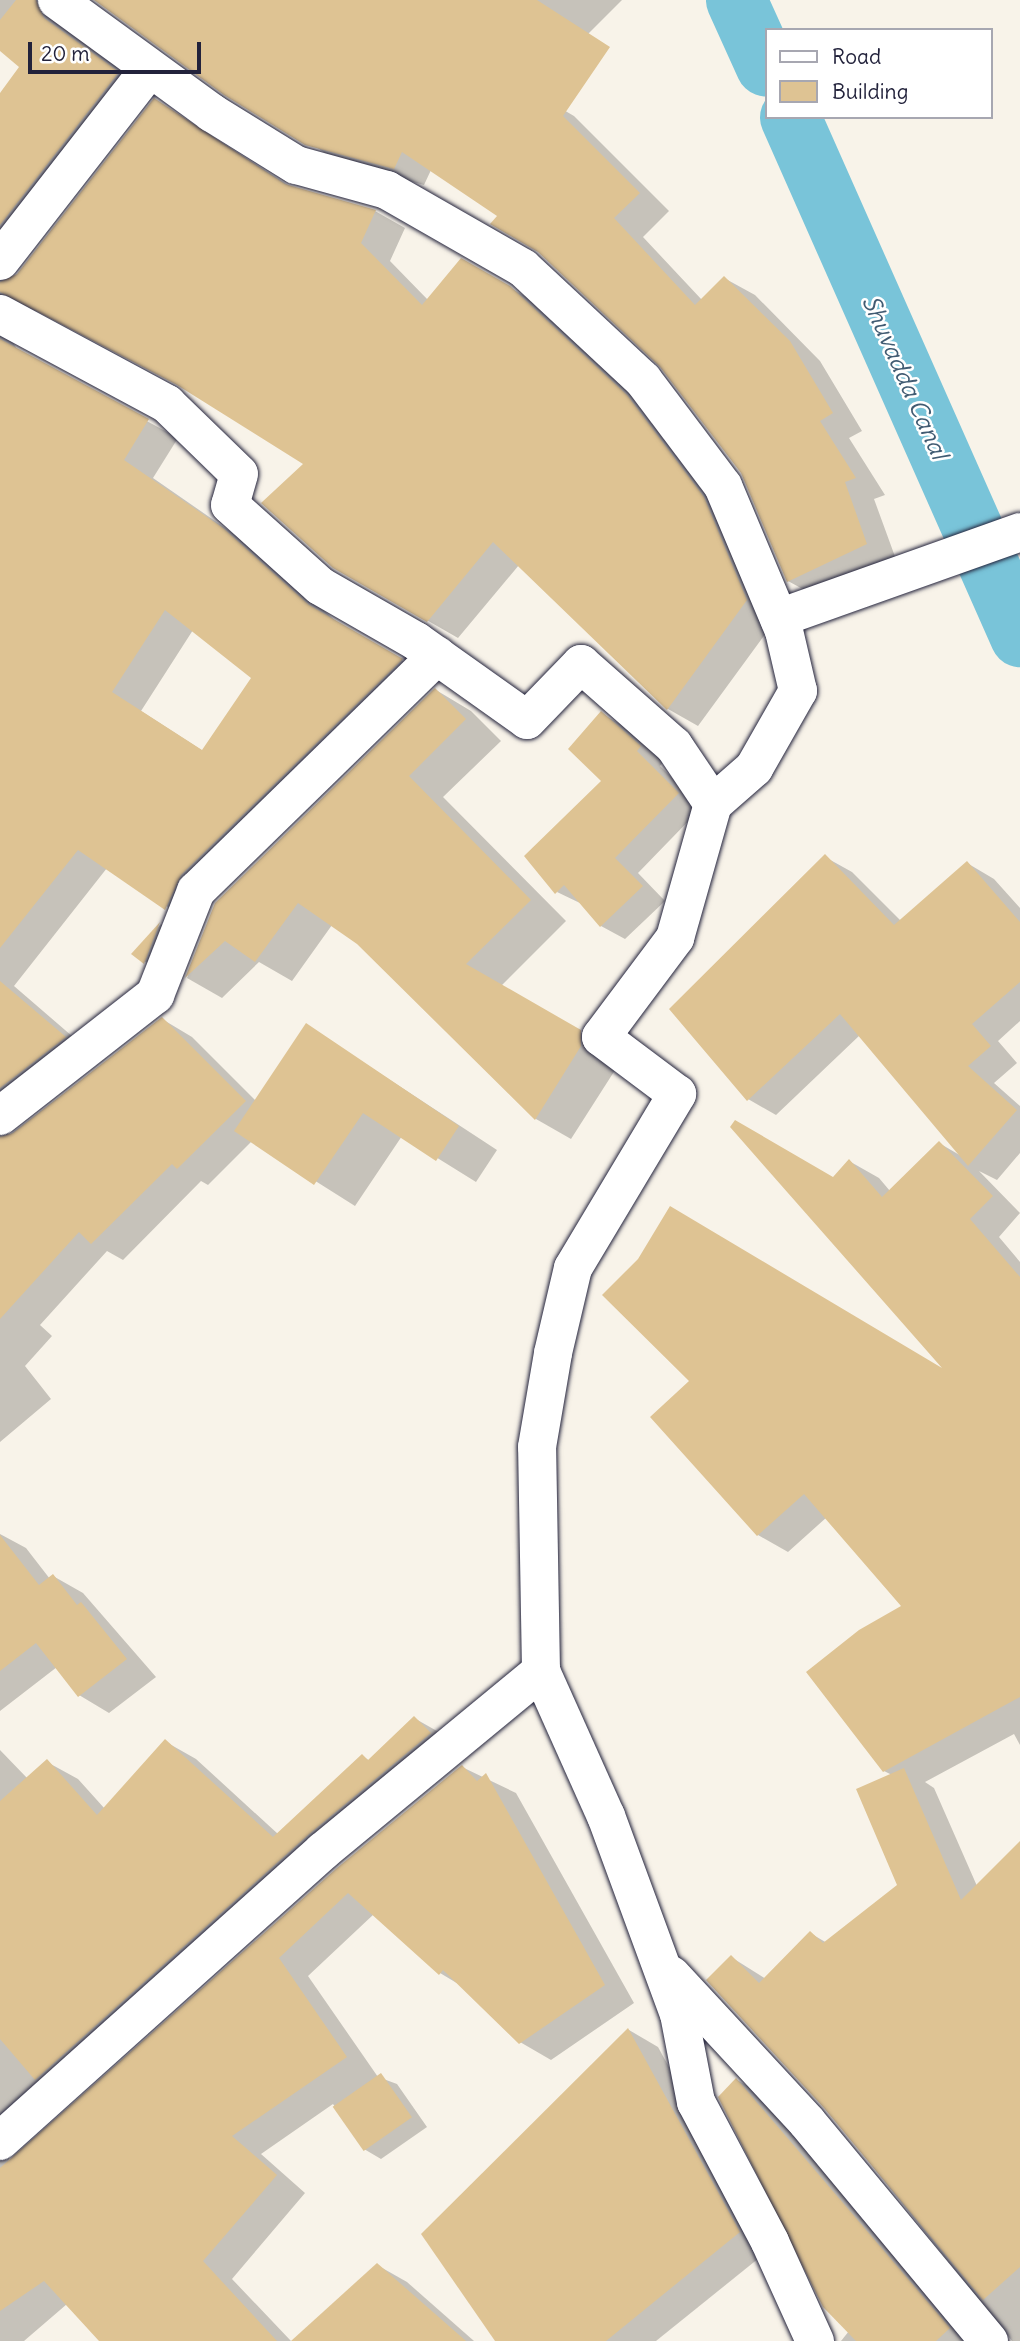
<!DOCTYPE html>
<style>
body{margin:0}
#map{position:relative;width:1020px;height:2341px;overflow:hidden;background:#f8f3e9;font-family:Delius,sans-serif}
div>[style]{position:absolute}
.shadow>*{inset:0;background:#0003}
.canal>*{height:61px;margin:-30.5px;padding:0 30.5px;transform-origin:30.5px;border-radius:30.5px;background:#79c4d9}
.building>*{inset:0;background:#dec393;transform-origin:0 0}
.roads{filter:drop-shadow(0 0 2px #22223b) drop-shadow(0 0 2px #22223b)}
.street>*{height:38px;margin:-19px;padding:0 19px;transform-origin:19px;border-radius:19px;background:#fff}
span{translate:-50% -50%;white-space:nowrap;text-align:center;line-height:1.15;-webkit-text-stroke:5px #fff;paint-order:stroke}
.water-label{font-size:24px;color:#405b72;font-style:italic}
.legend{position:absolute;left:765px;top:28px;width:228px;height:91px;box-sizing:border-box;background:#fff;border:2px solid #a7a7b1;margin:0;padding:9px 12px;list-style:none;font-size:21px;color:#22223b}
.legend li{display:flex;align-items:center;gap:14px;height:35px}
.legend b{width:35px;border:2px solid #a7a7b1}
.scale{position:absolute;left:28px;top:42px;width:173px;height:32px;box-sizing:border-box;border:4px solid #22223b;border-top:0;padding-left:9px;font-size:21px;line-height:24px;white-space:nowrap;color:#22223b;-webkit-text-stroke:5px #fff;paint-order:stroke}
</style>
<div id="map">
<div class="shadow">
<i style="clip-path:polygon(evenodd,0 0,76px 0,148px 91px,12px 265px,11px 279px,18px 276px,155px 100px,291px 187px,375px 211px,405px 228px,390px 261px,428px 300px,462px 260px,540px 305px,657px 414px,734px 516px,777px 618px,698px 726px,668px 709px,519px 565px,458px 638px,334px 567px,306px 464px,191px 392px,42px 311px,18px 312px,8px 334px,18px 351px,178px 438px,153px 478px,254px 548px,339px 624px,431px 677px,211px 892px,196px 925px,107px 868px,14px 986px,94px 1055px,16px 1116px,8px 1136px,162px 1019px,192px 1037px,256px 1101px,306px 1025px,497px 1150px,476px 1182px,402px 1136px,355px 1206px,252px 1141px,208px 1185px,201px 1181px,123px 1260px,107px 1251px,40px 1325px,52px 1336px,25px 1366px,51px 1399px,0 1442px,0 97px,21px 66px,0 49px,0 0,193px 630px,253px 678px,203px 751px,141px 711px,193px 630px)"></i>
<i style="clip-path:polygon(97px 0,622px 0,504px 118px,543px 98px,574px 116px,669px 211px,643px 237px,702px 300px,724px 278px,755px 295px,820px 361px,862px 431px,849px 438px,885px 495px,874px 499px,897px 562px,819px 598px,788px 581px,742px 472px,662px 366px,500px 216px,431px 170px,424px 185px,337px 161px)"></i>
<i style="clip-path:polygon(436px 690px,471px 711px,501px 741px,443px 797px,566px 921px,501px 986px,616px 1053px,617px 1067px,571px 1139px,536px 1119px,358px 943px,332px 925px,292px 981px,259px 962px,222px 998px,187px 978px,216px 904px)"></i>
<i style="clip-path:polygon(601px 713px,625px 727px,664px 761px,660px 766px,702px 807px,638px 873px,665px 901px,625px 939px,601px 926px,582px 904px,557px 892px,603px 781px)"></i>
<i style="clip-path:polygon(825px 857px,852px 872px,901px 921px,967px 863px,994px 879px,1020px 908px,1020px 1021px,998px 1041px,1017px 1063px,994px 1083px,1020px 1106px,1020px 1153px,997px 1180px,979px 1171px,1020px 1213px,999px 1237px,1020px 1262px,1020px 1745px,1014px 1734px,925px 1782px,934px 1788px,977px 1886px,1020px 1844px,1020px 2341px,1012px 2341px,825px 2107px,731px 1957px,766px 1979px,810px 1933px,827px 1943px,899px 1886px,892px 1775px,884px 1771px,904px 1606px,827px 1517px,788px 1552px,758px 1535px,652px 1417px,948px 1372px,834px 1179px,849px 1161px,879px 1178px,890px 1191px,939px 1143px,963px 1157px,860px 1035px,776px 1115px,748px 1099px)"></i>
<i style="clip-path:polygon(161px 924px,176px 933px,160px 972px,134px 954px)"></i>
<i style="clip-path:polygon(0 1534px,26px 1548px,50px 1579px,53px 1576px,83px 1593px,156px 1677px,109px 1713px,79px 1695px,57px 1667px,0 1711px)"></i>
<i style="clip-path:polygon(414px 1718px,444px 1735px,15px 2142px,8px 2162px,462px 1767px,516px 1793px,634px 2003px,551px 2060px,520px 2042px,460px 1985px,440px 1973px,374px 1914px,308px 1976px,378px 2077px,397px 2084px,427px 2127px,381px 2159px,364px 2149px,333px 2104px,261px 2154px,305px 2193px,232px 2279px,291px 2341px,101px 2341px,67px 2304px,24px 2341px,0 2341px,0 1750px,28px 1779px,47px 1762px,78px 1779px,105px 1809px,166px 1742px,196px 1759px,278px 1834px,362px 1756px,370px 1761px)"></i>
<i style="clip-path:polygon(629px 2030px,658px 2047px,769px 2250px,656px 2341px,497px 2341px)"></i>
<i style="clip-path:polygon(737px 2080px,767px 2097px,974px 2341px,841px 2341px,849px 2331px)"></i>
<i style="clip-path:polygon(377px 2265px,407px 2282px,474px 2341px,294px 2341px)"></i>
</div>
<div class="canal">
<i style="left:736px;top:0;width:72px;rotate:65.6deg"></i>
<i style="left:790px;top:117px;width:568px;rotate:66.1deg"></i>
</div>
<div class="building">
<i style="clip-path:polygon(16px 0,36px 0,44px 18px,119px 72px,0 225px,0 93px,19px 67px,0 51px,0 20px)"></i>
<i style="clip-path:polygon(94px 0,537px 0,610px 47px,563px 116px,640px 193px,614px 218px,695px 305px,724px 276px,790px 341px,833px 413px,820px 421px,856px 478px,845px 482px,867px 544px,787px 582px,741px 473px,660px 367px,538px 252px,490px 224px,497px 216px,402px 152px,394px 169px,305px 145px,224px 95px)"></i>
<i style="clip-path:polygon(154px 98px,285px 184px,376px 210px,361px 243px,422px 305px,461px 258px,510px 286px,627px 395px,704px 497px,747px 600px,667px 710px,493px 542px,427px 622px,333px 568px,261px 503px,303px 464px,177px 385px,0 292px,0 282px,17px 274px)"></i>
<i style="clip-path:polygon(evenodd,0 339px,149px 419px,124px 460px,223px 528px,309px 605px,403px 659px,181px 875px,165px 910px,78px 850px,0 948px,0 339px,165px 610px,251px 678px,202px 750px,112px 692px,165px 610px)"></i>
<i style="clip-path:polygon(435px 688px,466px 719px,409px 776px,531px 900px,466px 964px,581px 1030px,581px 1046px,535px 1120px,357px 944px,298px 903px,255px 962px,225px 941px,185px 978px,215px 903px)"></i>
<i style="clip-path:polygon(601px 711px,641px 746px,637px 751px,679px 793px,615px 858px,643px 886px,600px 927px,564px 885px,555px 894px,524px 856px,601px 781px,568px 749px)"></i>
<i style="clip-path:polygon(825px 854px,894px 925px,967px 861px,1020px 922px,1020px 982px,972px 1024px,991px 1046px,968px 1066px,1017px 1110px,968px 1166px,840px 1014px,747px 1101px,669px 1009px)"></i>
<i style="clip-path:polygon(160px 922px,144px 964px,131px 954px)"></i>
<i style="clip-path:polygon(0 981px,66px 1037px,0 1088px)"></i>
<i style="clip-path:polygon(162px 1017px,246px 1101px,177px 1169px,172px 1164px,91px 1244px,79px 1232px,0 1319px,0 1137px,13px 1133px)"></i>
<i style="clip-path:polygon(306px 1023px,459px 1126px,436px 1161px,363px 1113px,314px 1185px,234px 1131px)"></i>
<i style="clip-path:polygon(735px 1120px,833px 1177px,849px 1159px,882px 1197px,939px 1141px,993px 1196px,970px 1219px,1020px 1277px,1020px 1697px,883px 1772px,806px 1672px,859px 1630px,901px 1606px,804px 1494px,757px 1536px,650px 1417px,689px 1381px,602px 1295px,638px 1259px,670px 1206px,942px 1368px,730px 1127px)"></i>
<i style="clip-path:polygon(0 1535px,39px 1585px,53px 1574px,77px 1605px,81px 1602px,127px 1659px,78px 1697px,36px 1643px,0 1671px)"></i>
<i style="clip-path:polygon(414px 1716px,431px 1733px,308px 1835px,35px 2080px,0 2039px,0 1801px,47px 1759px,97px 1815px,165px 1739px,273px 1837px,362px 1754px,368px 1760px)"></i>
<i style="clip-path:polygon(462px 1765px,477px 1781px,486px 1773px,605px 1985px,519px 2044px,443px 1970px,439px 1975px,348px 1893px,279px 1958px,347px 2057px,232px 2136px,277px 2175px,203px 2261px,277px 2341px,99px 2341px,44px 2281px,0 2311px,0 2168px,337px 1868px)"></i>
<i style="clip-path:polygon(904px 1768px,961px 1900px,1020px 1841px,1020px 2267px,983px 2300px,824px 2108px,706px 1980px,731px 1955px,759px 1983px,810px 1931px,823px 1943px,897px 1885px,856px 1789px)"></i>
<i style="clip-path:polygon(628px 2028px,740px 2232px,606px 2341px,495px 2341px,421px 2234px)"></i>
<i style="left:381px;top:2073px;width:54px;height:59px;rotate:55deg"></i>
<i style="clip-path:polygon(736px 2078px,950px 2328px,936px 2341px,856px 2341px,823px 2307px,718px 2097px)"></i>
<i style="clip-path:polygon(377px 2263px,466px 2341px,291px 2341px)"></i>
</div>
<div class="roads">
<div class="street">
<i style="left:0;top:261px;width:244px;rotate:-52.1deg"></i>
<i style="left:0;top:314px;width:190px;rotate:28.3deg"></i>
<i style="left:167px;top:404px;width:100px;rotate:44.2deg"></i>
<i style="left:239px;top:474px;width:32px;rotate:106deg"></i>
<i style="left:230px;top:505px;width:121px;rotate:42deg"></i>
<i style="left:320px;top:586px;width:111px;rotate:29.8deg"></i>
<i style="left:416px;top:641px;width:136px;rotate:35.4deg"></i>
<i style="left:527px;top:720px;width:78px;rotate:-46deg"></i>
<i style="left:581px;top:664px;width:124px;rotate:41.4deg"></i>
<i style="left:674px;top:746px;width:70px;rotate:56.1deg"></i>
<i style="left:779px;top:618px;width:256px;rotate:-19.6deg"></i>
<i style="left:0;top:1116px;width:197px;rotate:-38deg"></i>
<i style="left:155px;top:995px;width:112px;rotate:-68.5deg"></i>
<i style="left:196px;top:891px;width:337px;rotate:-44.3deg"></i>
<i style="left:541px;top:1671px;width:159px;rotate:65.9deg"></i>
<i style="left:606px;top:1816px;width:211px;rotate:69.8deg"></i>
<i style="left:679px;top:2014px;width:90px;rotate:79.1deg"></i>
<i style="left:696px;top:2102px;width:158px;rotate:62.1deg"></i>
<i style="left:770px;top:2242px;width:109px;rotate:65.6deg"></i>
<i style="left:671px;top:1975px;width:200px;rotate:47.2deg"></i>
<i style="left:807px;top:2122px;width:285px;rotate:50.3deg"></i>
<i style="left:0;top:2141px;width:434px;rotate:-41.9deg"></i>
<i style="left:323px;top:1851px;width:283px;rotate:-39.5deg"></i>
<i style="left:541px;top:1671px;width:224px;rotate:-91deg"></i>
<i style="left:537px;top:1447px;width:95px;rotate:-80.3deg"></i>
<i style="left:553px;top:1353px;width:87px;rotate:-76.8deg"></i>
<i style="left:573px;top:1268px;width:203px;rotate:-59.1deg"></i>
<i style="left:677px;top:1094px;width:95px;rotate:-143.1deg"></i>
<i style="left:601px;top:1037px;width:124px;rotate:-53.2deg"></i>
<i style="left:675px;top:938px;width:139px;rotate:-74.2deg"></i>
<i style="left:713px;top:804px;width:55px;rotate:-41.3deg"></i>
<i style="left:754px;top:768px;width:89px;rotate:-60.3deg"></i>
<i style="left:798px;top:691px;width:62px;rotate:-103.1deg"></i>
<i style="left:784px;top:631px;width:157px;rotate:-112.8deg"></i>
<i style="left:723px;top:486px;width:133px;rotate:-127deg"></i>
<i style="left:643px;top:380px;width:164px;rotate:-137deg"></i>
<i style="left:523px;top:268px;width:157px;rotate:-150.2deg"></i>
<i style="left:387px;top:190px;width:94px;rotate:-164.6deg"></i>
<i style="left:296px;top:165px;width:99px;rotate:-148.2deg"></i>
<i style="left:212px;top:113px;width:192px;rotate:-143.9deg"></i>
</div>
</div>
<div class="water-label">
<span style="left:905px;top:377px;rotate:66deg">Shuvadda Canal</span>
</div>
<ul class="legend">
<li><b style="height:9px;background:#fff"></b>Road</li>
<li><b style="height:19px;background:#dec393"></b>Building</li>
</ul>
<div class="scale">20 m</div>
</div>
